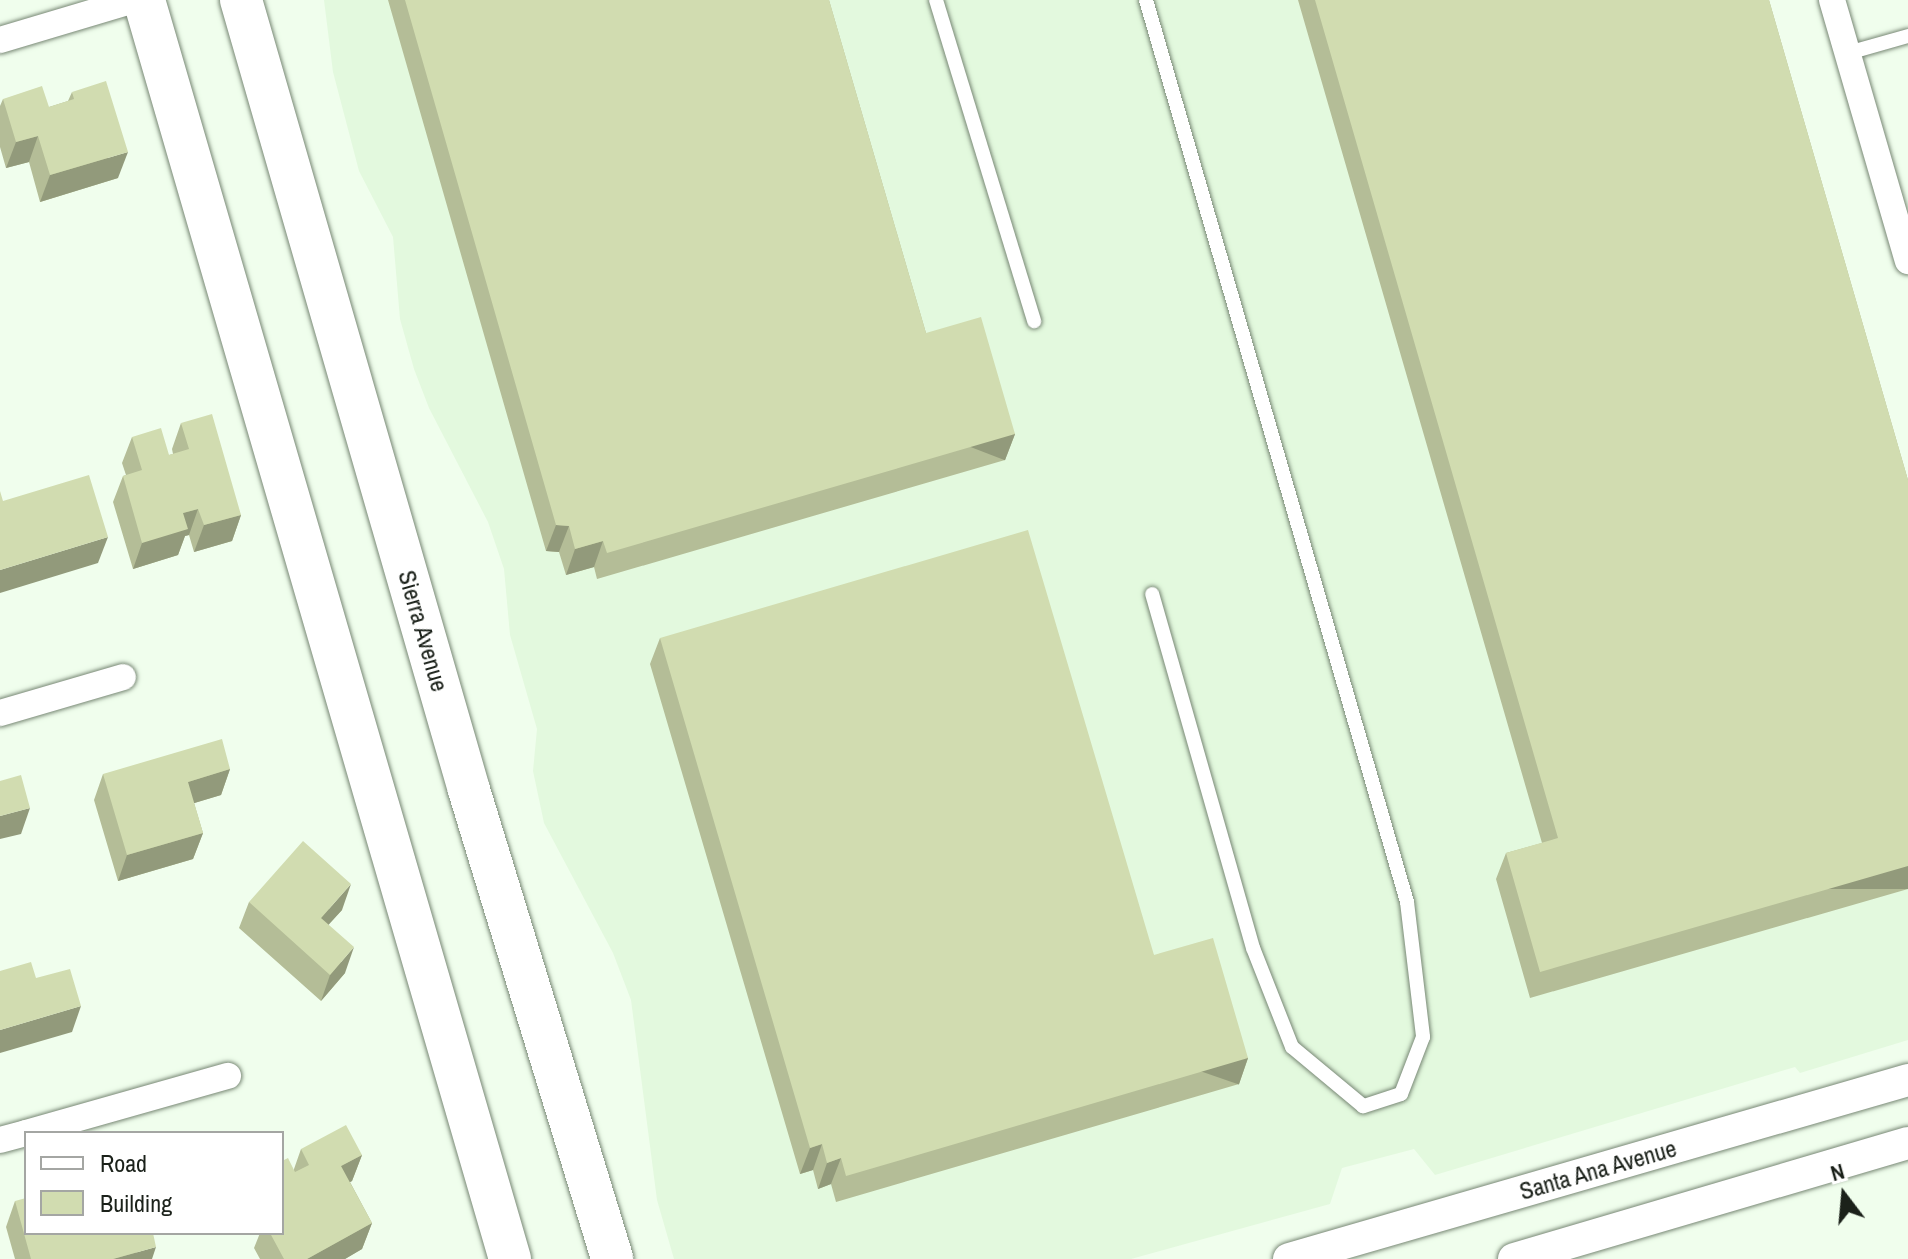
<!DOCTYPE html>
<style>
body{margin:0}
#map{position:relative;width:1908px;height:1259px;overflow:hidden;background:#f0feed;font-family:"Archivo Narrow",sans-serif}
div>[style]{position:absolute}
.built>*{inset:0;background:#e3f9de}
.roads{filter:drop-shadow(0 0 2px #788875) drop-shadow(0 0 2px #788875)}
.service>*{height:14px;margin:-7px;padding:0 7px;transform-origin:7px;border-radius:7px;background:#fff}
.minor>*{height:26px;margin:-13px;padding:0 13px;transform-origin:13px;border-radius:13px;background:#fff}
.tertiary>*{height:32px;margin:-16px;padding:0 16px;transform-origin:16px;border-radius:16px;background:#fff}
.primary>*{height:42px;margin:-21px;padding:0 21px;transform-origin:21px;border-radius:21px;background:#fff}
.wall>*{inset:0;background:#b4bd97}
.shaded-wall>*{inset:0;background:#929a7b;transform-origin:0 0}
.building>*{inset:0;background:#d1dcb0}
span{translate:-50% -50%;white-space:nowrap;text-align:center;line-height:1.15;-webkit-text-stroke:6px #fff;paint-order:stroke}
.street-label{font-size:24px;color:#1b211a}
.legend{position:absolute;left:24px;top:1131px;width:260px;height:104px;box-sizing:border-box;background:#fff;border:2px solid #a4a6a3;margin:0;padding:10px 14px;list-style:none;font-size:24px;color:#1b211a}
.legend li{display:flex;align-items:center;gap:16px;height:40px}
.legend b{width:40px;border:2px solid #a4a6a3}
.north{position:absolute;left:1804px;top:1155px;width:80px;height:80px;-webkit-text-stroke:6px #fff;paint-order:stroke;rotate:344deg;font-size:22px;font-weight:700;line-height:32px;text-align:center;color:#1b211a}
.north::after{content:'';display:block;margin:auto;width:28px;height:36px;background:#1b211a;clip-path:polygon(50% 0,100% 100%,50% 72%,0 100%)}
</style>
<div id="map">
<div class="built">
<i style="clip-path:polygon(324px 0,1764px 0,1908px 501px,1908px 1040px,1800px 1073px,1795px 1067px,1435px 1175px,1414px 1149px,1342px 1168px,1330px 1204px,1131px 1259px,674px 1259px,657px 1200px,631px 1000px,613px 953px,544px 823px,533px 771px,537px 729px,510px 635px,504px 569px,488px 522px,429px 408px,414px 369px,400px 319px,393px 237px,359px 171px,333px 72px)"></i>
</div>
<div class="roads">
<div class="service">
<i style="left:936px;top:0;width:336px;rotate:73deg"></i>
<i style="left:1146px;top:0;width:939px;rotate:73.86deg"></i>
<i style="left:1407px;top:902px;width:136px;rotate:83.2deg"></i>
<i style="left:1423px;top:1037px;width:61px;rotate:111.1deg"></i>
<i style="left:1401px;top:1094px;width:40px;rotate:162deg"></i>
<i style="left:1363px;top:1106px;width:92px;rotate:-140.3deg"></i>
<i style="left:1292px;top:1047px;width:106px;rotate:-111.5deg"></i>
<i style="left:1253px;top:948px;width:368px;rotate:-105.9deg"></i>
<i style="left:1848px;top:53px;width:62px;rotate:-15.8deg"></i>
</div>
<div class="minor">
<i style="left:1832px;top:0;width:272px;rotate:73.8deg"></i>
<i style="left:0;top:40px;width:140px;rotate:-16.6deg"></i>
<i style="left:0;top:713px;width:128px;rotate:-16.3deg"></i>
<i style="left:26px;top:1133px;width:210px;rotate:-15.8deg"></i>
<i style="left:0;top:1140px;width:27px;rotate:-15deg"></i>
</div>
<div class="tertiary">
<i style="left:1289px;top:1259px;width:644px;rotate:-16.13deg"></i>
<i style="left:1514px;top:1259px;width:411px;rotate:-16.4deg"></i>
</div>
<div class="primary">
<i style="left:144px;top:0;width:1311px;rotate:73.79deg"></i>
<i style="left:241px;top:0;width:822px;rotate:73.9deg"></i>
<i style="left:469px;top:790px;width:490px;rotate:73deg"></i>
</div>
</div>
<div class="wall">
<i style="clip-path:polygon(388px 0,829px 0,926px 333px,1015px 434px,1005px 460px,597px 579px,594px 567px,566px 575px,559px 552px,546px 551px)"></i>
<i style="clip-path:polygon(1298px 0,1769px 0,1908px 480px,1908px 889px,1530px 998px,1496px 879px,1506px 853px,1542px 843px)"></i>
<i style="clip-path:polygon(72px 92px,118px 178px,40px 202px,29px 162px,6px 168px,0 147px,0 106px,3px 99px,49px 107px,68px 101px)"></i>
<i style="clip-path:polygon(181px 423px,241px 515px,232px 541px,194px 552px,189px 535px,185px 536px,178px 555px,133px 569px,113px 502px,123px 476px,126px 475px,122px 463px,132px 437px,169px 455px,173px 454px,172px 449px)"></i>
<i style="clip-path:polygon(660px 638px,1154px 955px,1248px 1058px,1239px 1084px,836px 1202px,831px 1184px,818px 1189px,813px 1170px,800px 1174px,650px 664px)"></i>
<i style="clip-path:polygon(230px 769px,221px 795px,194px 803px,203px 833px,193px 859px,118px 881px,94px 800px,103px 774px)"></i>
<i style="clip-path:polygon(249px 902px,342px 910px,328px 925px,345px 973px,321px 1001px,239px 928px)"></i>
<i style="clip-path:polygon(301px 1149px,362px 1155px,352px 1181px,350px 1182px,372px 1223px,362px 1249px,345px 1259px,260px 1259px,254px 1248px,260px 1233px,282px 1233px,294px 1169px)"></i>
<i style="clip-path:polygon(15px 1201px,152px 1259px,15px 1259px,6px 1227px)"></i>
</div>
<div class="shaded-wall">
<i style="clip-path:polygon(38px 136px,29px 162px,6px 168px,16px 142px)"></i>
<i style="clip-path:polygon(128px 152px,118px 178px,40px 202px,50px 175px)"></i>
<i style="left:1015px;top:434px;width:28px;height:425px;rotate:111deg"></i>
<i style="clip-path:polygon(198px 509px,189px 535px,185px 536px,178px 555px,133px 569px,142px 543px,183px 513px)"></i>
<i style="clip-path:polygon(241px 515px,232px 541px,194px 552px,204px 525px)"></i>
<i style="clip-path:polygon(556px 525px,569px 526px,559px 552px,546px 551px)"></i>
<i style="clip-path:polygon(108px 537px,98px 563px,0 593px,0 570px)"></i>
<i style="clip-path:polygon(603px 541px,594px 567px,566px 575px,575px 549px)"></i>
<i style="clip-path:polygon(230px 769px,221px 795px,178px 808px,188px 782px)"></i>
<i style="clip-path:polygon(30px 808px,21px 834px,0 839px,0 816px)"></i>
<i style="clip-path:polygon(203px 833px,193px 859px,118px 881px,127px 855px)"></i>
<i style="left:1908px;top:866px;width:23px;height:383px;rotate:90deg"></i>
<i style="clip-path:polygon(351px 884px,342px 910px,311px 944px,321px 918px)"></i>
<i style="clip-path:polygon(354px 947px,345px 973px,321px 1001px,330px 975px)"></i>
<i style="clip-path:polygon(81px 1006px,72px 1032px,0 1053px,0 1030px)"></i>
<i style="left:1248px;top:1058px;width:28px;height:419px;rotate:109deg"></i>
<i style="clip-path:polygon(822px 1144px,813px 1170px,800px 1174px,810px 1148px)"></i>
<i style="clip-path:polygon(362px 1155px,352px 1181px,331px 1192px,341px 1166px)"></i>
<i style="clip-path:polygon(841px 1158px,831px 1184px,818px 1189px,827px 1163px)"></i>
<i style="clip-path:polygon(372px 1223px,362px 1249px,345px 1259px,307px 1259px)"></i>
<i style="clip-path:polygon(156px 1247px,152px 1259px,113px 1259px)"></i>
</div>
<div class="building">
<i style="clip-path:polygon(405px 0,829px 0,926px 333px,981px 317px,1015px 434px,607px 553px,603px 541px,575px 549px,569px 526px,556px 525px)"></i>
<i style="clip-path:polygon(1315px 0,1769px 0,1908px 480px,1908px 866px,1540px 972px,1506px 853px,1558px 838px)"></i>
<i style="clip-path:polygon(106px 81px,128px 152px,50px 175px,38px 136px,16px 142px,3px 99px,42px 86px,49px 107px,74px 99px,72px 92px)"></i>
<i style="clip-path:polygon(212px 414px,241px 515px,204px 525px,198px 509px,183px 513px,188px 529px,142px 543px,123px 476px,142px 470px,132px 437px,161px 428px,169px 455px,189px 449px,181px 423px)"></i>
<i style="clip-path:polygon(89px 475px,108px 537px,0 570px,0 491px,3px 501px)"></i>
<i style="clip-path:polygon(1028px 530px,1154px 955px,1213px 938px,1248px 1058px,846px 1176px,841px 1158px,827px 1163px,822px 1144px,810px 1148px,660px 638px)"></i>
<i style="clip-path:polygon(222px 739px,230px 769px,188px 782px,203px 833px,127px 855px,103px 774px)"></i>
<i style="clip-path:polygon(21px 775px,30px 808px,0 816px,0 781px)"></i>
<i style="clip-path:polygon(303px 841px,351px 884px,321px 918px,354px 947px,330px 975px,249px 902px)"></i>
<i style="clip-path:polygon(31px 962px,36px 978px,70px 969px,81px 1006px,0 1030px,0 971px)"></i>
<i style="clip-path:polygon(346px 1125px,362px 1155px,341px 1166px,372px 1223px,307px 1259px,284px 1259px,270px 1233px,282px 1233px,282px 1161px,288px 1158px,295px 1172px,309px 1165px,301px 1149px)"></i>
<i style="clip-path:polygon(26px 1198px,26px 1233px,153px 1233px,156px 1247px,113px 1259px,31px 1259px,15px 1201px)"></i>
</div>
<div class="street-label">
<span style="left:423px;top:631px;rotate:74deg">Sierra Avenue</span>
<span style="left:1598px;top:1170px;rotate:-16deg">Santa Ana Avenue</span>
</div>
<ul class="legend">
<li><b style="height:10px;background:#fff"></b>Road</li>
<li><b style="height:22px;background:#d1dcb0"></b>Building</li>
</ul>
<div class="north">N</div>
</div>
